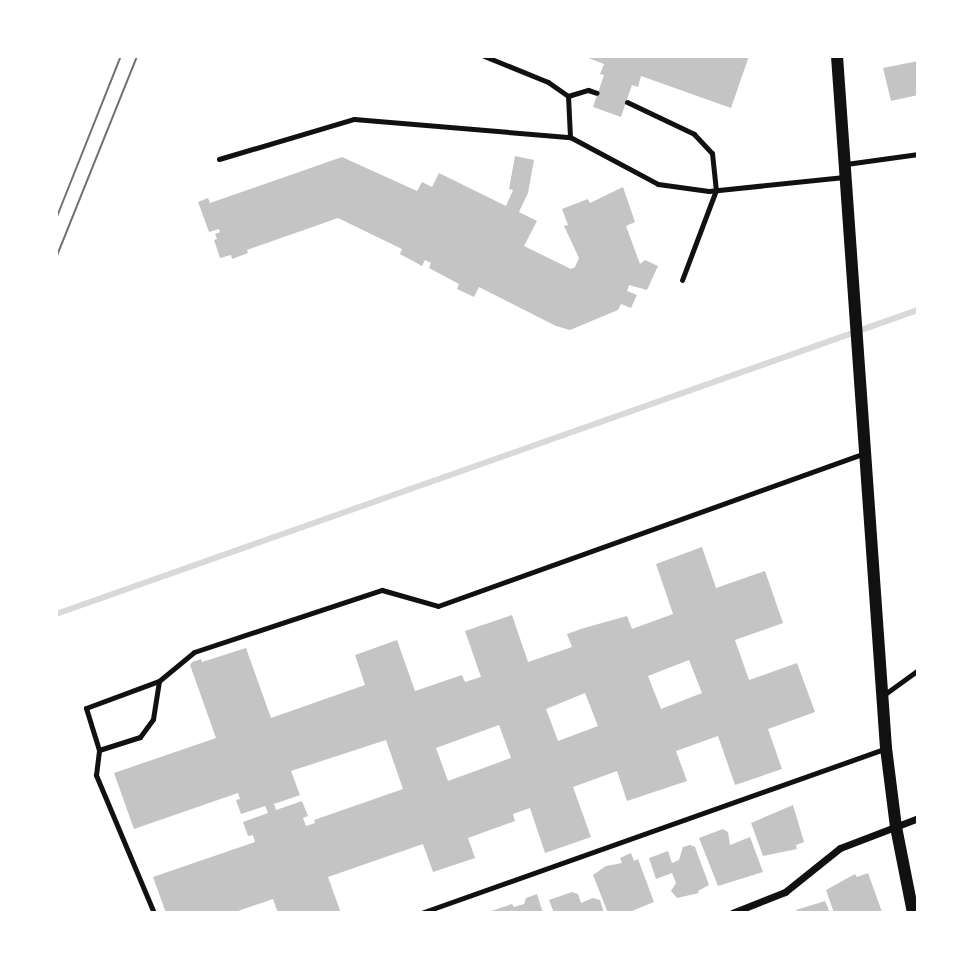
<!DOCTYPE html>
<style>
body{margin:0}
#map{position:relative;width:974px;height:969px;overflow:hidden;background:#fff;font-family:Arial,sans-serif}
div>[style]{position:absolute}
.stream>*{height:6px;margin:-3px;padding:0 3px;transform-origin:3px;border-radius:3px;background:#d9d9d9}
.building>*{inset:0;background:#c4c4c4}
.service>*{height:5px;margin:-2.5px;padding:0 2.5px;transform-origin:2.5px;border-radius:2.5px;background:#111}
.minor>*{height:7px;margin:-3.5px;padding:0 3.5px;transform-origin:3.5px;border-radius:3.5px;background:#111}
.tertiary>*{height:12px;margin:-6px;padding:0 6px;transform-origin:6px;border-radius:6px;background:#111}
.tram>*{height:2px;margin:-1px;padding:0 1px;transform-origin:1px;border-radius:1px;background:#707070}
span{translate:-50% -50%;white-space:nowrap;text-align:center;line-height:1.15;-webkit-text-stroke:5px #fff;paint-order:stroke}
.frame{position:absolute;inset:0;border:58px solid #fff;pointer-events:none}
</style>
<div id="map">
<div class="stream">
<i style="left:56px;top:614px;width:914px;rotate:-19.43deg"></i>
</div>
<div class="building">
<i style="clip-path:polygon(583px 56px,749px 56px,731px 108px,641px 76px,638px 87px,632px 85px,621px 117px,593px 107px,604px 75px,600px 74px,604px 64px)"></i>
<i style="clip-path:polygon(918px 61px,918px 95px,891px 101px,883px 68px)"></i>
<i style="clip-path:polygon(515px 156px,534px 160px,528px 193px,519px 212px,537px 221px,524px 246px,571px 269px,575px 267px,579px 258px,564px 226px,568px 225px,562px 209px,588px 199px,590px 203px,623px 187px,635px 222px,626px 226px,640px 264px,645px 260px,658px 266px,647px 290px,629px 285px,627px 291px,637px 295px,631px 308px,621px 304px,618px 310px,570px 330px,556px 326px,479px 287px,474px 297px,457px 289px,459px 284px,429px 268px,431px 263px,425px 260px,422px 266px,400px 254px,402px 249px,338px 218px,247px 250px,248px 253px,232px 259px,231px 255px,220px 258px,214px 240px,217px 239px,215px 234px,220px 232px,219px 229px,209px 232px,198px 202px,208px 198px,210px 203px,342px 157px,417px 191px,422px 182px,432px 187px,439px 173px,506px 206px,513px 190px,509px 189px)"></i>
<i style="clip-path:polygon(evenodd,702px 547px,716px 588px,765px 571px,783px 623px,735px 640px,749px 680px,797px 663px,815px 712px,768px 729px,782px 769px,735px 785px,718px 736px,676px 751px,687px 781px,627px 801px,617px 771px,573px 787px,591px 837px,545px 853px,530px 808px,513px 814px,515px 821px,468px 838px,475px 858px,433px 872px,423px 844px,328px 877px,341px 913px,278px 913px,273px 899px,232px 913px,166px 913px,153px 877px,255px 842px,253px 835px,248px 836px,243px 822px,268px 813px,265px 806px,241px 814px,236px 800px,240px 799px,238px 793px,134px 829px,114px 773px,216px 738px,190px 665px,192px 662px,201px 659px,202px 662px,246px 648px,271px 718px,365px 685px,355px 655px,397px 640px,415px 691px,462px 675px,465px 682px,481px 677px,465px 631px,512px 615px,528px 662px,572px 647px,567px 634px,584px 628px,627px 616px,632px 629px,673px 614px,656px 564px,702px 547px,689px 660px,702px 693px,661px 709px,648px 676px,689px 660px,702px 547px,585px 693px,598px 726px,558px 741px,546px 709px,585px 693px,702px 547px,499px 725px,511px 758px,448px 781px,436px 748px,499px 725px,702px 547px,386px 740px,403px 789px,314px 820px,315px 823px,306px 826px,303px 818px,308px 816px,302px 801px,276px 810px,274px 804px,300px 795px,291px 771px,386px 740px)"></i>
<i style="clip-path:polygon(793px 805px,804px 842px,796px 845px,797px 849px,763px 856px,751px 823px)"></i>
<i style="clip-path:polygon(723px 829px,728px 832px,730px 845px,750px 837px,763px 872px,718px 886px,699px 838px)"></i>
<i style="clip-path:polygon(690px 845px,695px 847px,709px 885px,698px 891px,699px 893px,677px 898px,671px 891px,676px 883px,672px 873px,656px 879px,649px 858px,668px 851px,672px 863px,679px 860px,683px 847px)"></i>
<i style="clip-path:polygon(631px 853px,634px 861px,638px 859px,654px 902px,627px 913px,608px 913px,593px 875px,606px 866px,622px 863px,620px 858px)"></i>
<i style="clip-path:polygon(868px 873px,882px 912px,834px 913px,826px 890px,855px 874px,857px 877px)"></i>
<i style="clip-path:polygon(572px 892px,578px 894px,581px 903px,593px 898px,600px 900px,604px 913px,554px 913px,549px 900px)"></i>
<i style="clip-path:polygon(537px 894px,543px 913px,485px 913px,512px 904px,514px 907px,524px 904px,526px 898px)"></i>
<i style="clip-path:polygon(825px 901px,830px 913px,797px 913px,796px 910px)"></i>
</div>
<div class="service">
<i style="left:484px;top:56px;width:69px;rotate:22.1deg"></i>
<i style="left:548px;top:82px;width:24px;rotate:35deg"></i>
<i style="left:568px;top:96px;width:41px;rotate:87.2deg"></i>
<i style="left:570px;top:137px;width:100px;rotate:28.1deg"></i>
<i style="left:658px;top:184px;width:51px;rotate:7.8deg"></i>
<i style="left:709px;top:191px;width:136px;rotate:-5.9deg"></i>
<i style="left:568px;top:96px;width:21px;rotate:-17deg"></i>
<i style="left:588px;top:90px;width:9px;rotate:18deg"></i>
<i style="left:627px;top:102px;width:74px;rotate:25.5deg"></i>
<i style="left:694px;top:134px;width:26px;rotate:47deg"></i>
<i style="left:712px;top:153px;width:37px;rotate:84deg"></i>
<i style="left:716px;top:190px;width:96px;rotate:110.7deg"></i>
<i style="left:219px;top:159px;width:141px;rotate:-16.5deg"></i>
<i style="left:354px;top:119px;width:217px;rotate:4.8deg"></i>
<i style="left:846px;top:164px;width:73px;rotate:-7.9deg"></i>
<i style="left:885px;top:694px;width:41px;rotate:-36deg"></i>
<i style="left:99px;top:750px;width:43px;rotate:-17.6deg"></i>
<i style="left:140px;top:737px;width:22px;rotate:-54deg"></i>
<i style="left:153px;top:719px;width:38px;rotate:-81deg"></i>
<i style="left:154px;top:913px;width:150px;rotate:-112.8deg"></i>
<i style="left:96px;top:775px;width:25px;rotate:-83deg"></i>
<i style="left:99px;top:750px;width:44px;rotate:-107.2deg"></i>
<i style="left:86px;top:708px;width:78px;rotate:-20.3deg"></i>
<i style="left:159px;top:681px;width:45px;rotate:-39.6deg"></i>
<i style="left:194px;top:652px;width:198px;rotate:-18.3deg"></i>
<i style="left:382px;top:590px;width:58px;rotate:15.9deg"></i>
<i style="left:438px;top:606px;width:451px;rotate:-19.7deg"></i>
<i style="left:421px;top:913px;width:493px;rotate:-19.5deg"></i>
</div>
<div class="minor">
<i style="left:732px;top:913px;width:57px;rotate:-21.6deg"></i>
<i style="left:785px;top:892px;width:70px;rotate:-38.7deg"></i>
<i style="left:840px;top:848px;width:84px;rotate:-21deg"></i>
</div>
<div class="tertiary">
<i style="left:837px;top:56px;width:694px;rotate:85.95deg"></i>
<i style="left:886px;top:748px;width:80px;rotate:82.8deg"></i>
<i style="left:896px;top:827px;width:88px;rotate:78.8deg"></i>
</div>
<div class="tram">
<i style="left:56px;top:219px;width:175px;rotate:-68.3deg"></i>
<i style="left:56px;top:258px;width:218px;rotate:-68.1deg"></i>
</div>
<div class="frame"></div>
</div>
